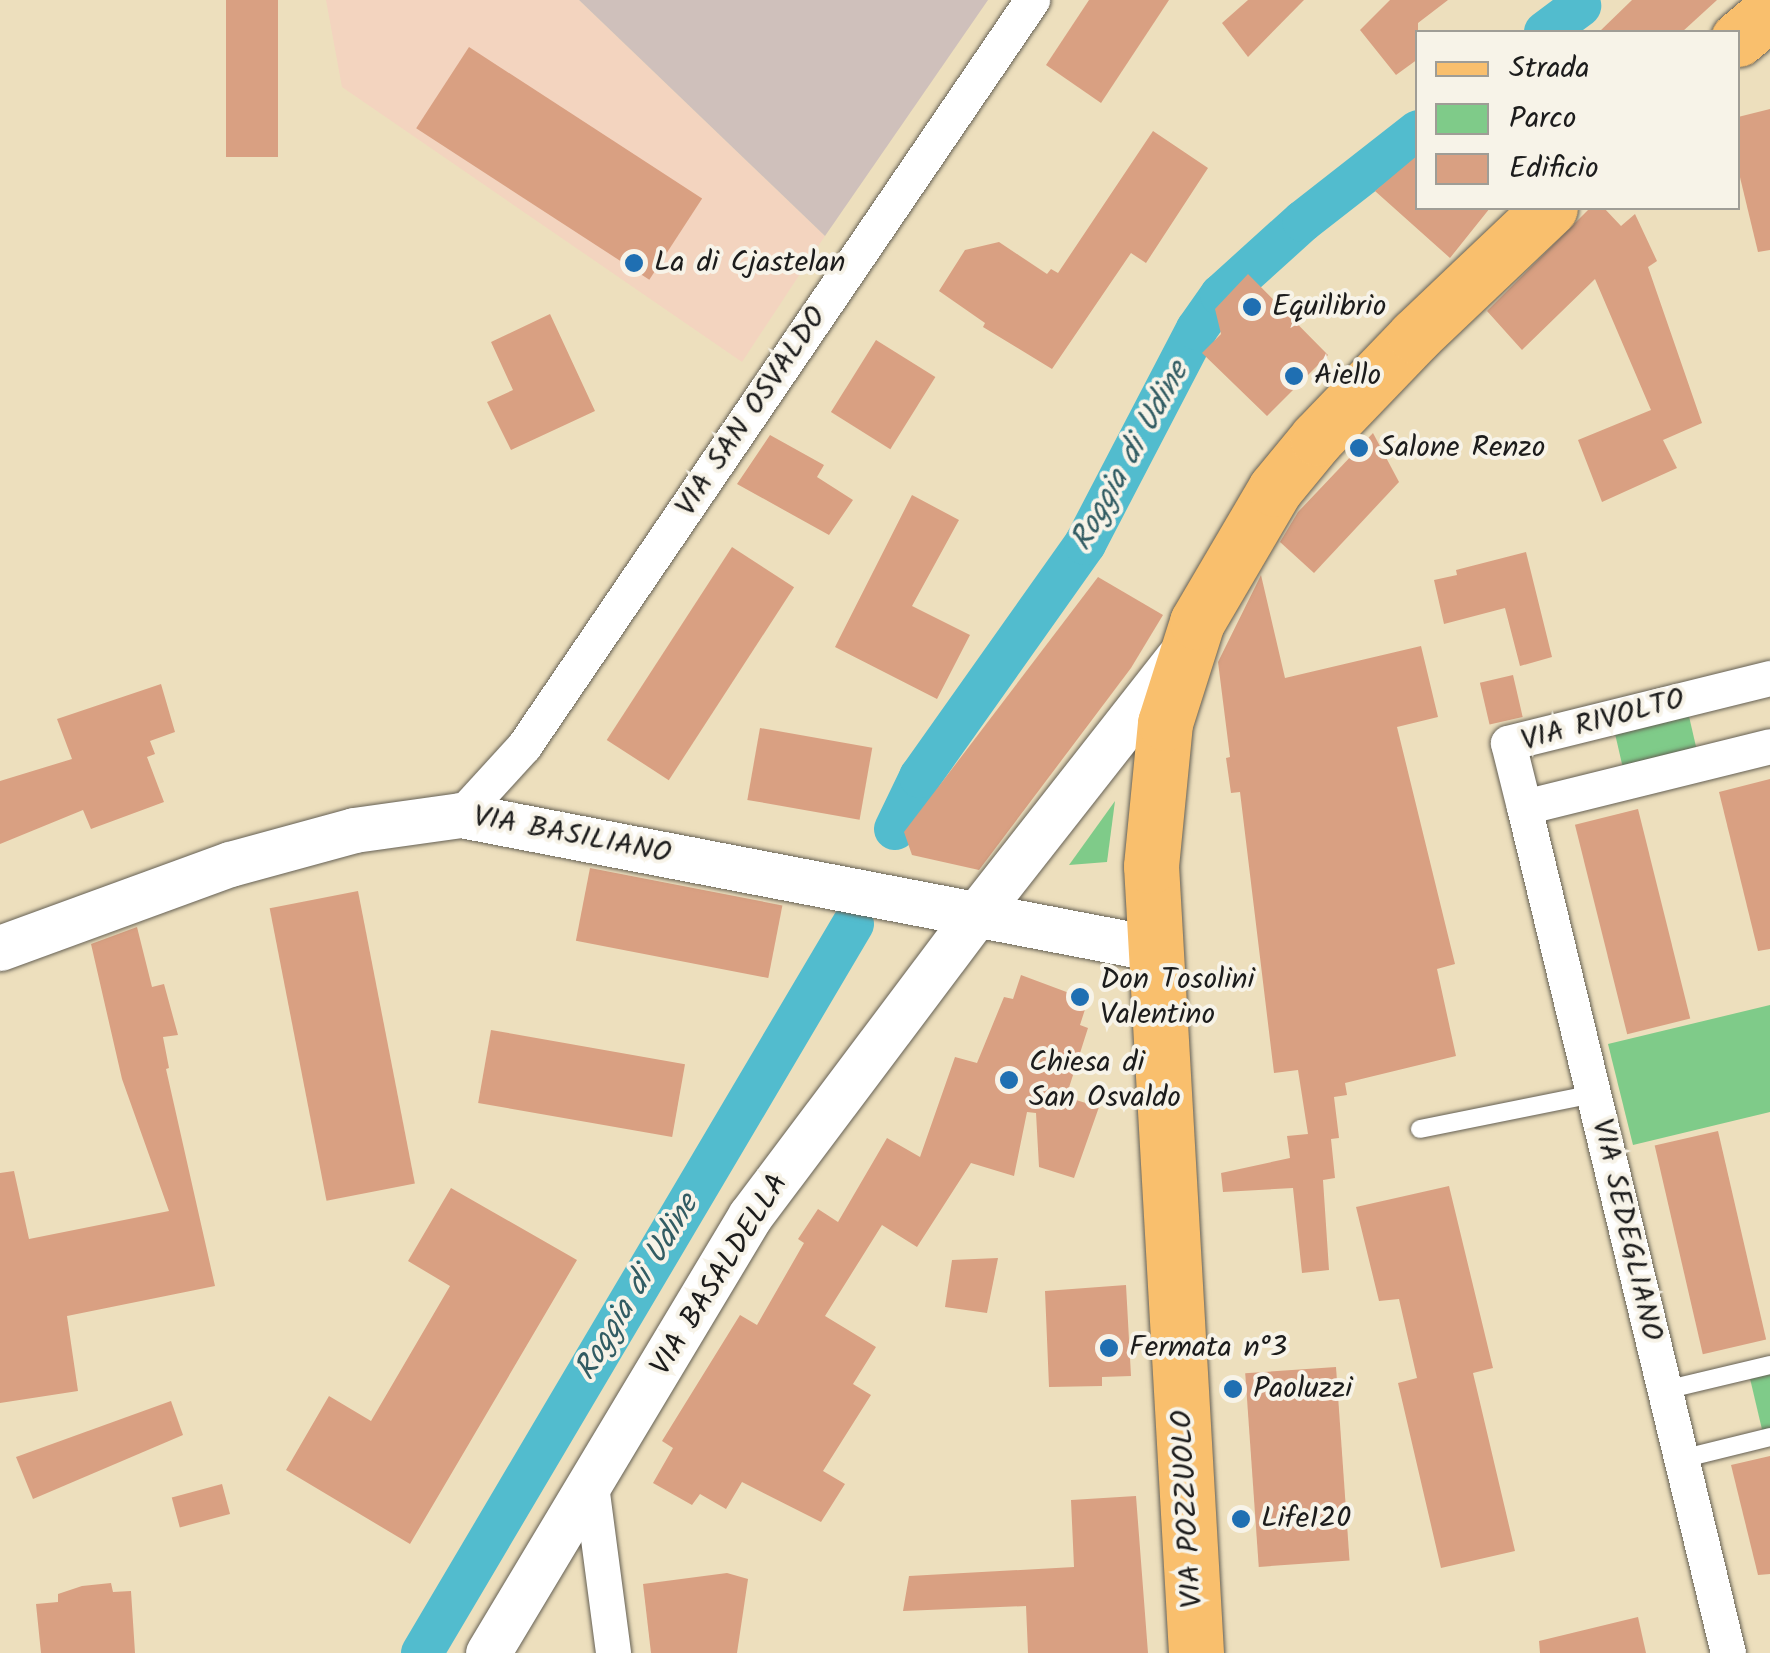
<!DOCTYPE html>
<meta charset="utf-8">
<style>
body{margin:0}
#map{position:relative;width:1770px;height:1653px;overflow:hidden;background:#eddfbd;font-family:Kalam,sans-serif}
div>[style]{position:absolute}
.built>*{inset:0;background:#f3d4bf}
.industrial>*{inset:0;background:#cfc0bb}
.green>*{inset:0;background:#7fcb89;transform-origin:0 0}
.canal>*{height:42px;margin:-21px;padding:0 21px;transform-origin:21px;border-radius:21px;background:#52bcce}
.building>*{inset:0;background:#d9a082;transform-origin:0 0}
.roads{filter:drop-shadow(0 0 2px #656054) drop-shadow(0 0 2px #656054)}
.service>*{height:18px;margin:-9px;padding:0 9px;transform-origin:9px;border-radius:9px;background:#fff}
.minor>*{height:35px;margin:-17.5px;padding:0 17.5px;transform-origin:17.5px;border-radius:17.5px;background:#fff}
.tertiary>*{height:45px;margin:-22.5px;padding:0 22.5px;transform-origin:22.5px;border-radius:22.5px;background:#fff}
.primary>*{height:55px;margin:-27.5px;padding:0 27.5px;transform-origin:27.5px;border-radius:27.5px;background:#f9bf6d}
.dots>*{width:28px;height:28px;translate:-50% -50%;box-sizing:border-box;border:5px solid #f7f3e8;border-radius:50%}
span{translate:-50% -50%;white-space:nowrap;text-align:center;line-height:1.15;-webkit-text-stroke:8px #f7f3e8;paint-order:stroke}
.poi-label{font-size:30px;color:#1c1c1c}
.left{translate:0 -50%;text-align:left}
.street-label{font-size:30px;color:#1c1c1c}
.water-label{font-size:32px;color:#325c63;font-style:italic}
.legend{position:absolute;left:1415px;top:30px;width:325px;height:180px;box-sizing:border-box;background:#f7f3e8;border:2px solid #9f9d96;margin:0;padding:12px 18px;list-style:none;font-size:30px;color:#1c1c1c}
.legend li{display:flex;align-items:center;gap:20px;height:50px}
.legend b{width:50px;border:2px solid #9f9d96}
</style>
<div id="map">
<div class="built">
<i style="clip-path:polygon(326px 0,579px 0,825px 236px,742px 362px,342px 87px)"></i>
</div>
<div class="industrial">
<i style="clip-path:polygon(579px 0,988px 0,825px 236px)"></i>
</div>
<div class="green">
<i style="left:1685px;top:699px;width:66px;height:76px;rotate:77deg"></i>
<i style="clip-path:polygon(1115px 801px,1107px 862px,1069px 865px)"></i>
<i style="clip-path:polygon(1770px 1005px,1770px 1112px,1633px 1145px,1608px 1044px)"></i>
<i style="clip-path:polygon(1770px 1365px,1770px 1437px,1764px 1438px,1748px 1370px)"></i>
</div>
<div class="canal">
<i style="left:1545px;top:32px;width:44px;rotate:-36.6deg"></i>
<i style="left:895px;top:829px;width:58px;rotate:-64.3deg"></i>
<i style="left:920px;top:777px;width:286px;rotate:-54.7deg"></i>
<i style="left:1085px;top:544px;width:242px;rotate:-62.5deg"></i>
<i style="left:1197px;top:329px;width:42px;rotate:-54.8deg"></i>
<i style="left:1221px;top:295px;width:110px;rotate:-42.1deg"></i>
<i style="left:1303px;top:221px;width:146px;rotate:-38deg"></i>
<i style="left:422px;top:1653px;width:847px;rotate:-59.41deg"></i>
</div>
<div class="building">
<i style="left:226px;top:0;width:52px;height:157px"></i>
<i style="clip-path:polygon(1089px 0,1169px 0,1101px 103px,1046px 65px)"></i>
<i style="clip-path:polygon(1248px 0,1304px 0,1248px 57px,1222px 23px)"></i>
<i style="clip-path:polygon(1390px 0,1448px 0,1418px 23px,1418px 59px,1396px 75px,1360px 30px)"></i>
<i style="clip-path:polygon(1632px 0,1717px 0,1682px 32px,1599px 32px)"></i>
<i style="left:469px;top:47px;width:278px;height:97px;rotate:33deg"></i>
<i style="clip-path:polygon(1770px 109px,1770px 250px,1758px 252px,1738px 169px,1738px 117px)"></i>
<i style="clip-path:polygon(1153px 131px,1208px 168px,1146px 263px,1131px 253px,1052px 369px,983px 327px,985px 323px,939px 291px,965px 250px,999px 242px,1047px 274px,1051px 269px,1058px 273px)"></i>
<i style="clip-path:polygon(1418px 155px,1418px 208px,1490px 208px,1450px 258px,1375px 191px)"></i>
<i style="clip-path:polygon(1590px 208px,1604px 208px,1621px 226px,1635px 214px,1657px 261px,1648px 267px,1702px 423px,1663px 440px,1677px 468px,1602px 502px,1578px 440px,1651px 410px,1595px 279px,1522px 350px,1487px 311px)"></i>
<i style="clip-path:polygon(1248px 274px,1328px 355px,1267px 416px,1202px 353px,1221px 334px,1215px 309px)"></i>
<i style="clip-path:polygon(550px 314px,595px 411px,511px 450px,487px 402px,513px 390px,491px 342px)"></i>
<i style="left:876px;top:340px;width:70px;height:85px;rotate:32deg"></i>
<i style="clip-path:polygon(1373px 433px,1399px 482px,1314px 573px,1280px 542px,1298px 512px)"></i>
<i style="clip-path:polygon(770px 435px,824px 465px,817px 477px,853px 500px,829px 535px,737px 484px)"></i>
<i style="clip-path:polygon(912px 495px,959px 520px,912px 606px,970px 635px,937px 699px,835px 647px)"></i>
<i style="left:732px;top:547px;width:74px;height:230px;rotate:33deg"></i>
<i style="clip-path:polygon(1526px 552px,1552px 657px,1520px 666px,1505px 608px,1444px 624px,1434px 580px,1457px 575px,1456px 570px)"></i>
<i style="clip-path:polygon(1261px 575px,1285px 678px,1421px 646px,1438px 717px,1397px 727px,1455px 964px,1437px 969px,1456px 1056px,1345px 1083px,1347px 1095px,1334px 1097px,1339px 1138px,1331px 1139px,1335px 1178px,1323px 1180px,1329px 1270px,1302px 1273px,1293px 1188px,1223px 1192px,1221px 1173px,1290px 1158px,1287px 1136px,1308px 1134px,1298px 1070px,1274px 1073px,1240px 792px,1231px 793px,1226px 758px,1230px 757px,1218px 662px)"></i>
<i style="clip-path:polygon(1098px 577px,1163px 615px,1131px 668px,979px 870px,912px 855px,904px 832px)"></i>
<i style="left:1513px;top:675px;width:43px;height:34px;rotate:77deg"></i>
<i style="clip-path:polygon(161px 684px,175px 732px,150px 741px,155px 754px,147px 757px,164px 802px,91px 829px,83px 810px,0 844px,0 781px,72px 759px,57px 719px)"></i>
<i style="left:760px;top:728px;width:114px;height:73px;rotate:10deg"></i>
<i style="clip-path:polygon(1770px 779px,1770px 949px,1758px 951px,1719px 792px)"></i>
<i style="left:1638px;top:809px;width:216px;height:65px;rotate:76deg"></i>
<i style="left:590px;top:868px;width:196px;height:74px;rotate:11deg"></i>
<i style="left:358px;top:891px;width:298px;height:90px;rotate:79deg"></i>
<i style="clip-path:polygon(137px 927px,152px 987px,164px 984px,178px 1035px,163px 1037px,169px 1068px,166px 1069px,215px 1286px,67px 1316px,78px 1391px,0 1403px,0 1173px,14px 1171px,29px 1239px,169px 1211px,122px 1079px,91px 944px)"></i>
<i style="clip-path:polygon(1021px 975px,1088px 1000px,1080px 1025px,1088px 1028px,1066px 1097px,1099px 1107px,1074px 1178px,1039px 1167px,1036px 1113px,1027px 1112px,1014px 1176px,971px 1163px,917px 1247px,882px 1225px,825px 1316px,876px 1347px,853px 1384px,871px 1395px,823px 1471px,845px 1484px,821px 1522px,742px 1482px,726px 1509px,700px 1494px,692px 1505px,653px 1483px,673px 1448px,662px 1441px,740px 1315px,757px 1325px,804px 1243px,798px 1239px,818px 1209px,838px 1222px,887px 1138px,920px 1157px,955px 1057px,977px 1063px,1004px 997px,1013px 999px)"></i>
<i style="left:491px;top:1030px;width:197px;height:74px;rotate:10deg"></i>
<i style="left:1718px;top:1131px;width:214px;height:65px;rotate:77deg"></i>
<i style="clip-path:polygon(1449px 1186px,1493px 1368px,1473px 1373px,1515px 1551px,1441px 1568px,1398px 1383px,1417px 1378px,1399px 1299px,1379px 1301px,1356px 1207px)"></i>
<i style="clip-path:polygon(451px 1188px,577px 1260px,410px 1544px,286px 1470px,329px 1396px,371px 1421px,450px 1286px,408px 1261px)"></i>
<i style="clip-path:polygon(998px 1258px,987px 1313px,945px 1307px,952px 1260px)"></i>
<i style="clip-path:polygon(1126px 1285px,1131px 1376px,1102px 1377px,1102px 1386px,1049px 1387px,1045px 1291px)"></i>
<i style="left:1336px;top:1367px;width:194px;height:91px;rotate:86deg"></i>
<i style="clip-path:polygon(171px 1401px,183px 1435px,33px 1499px,16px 1457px)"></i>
<i style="clip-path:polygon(1770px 1456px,1770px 1574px,1758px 1575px,1731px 1465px)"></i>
<i style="left:222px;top:1484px;width:31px;height:52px;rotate:75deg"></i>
<i style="clip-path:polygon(1136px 1496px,1148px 1653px,1028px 1653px,1026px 1606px,903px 1611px,909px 1576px,1074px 1567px,1071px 1500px)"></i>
<i style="clip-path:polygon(727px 1573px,748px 1579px,737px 1653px,651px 1653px,643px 1584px)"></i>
<i style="clip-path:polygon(111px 1583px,113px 1592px,131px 1591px,135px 1653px,41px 1653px,36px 1604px,58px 1602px,58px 1594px,82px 1586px)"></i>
<i style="clip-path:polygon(1638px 1617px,1646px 1653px,1540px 1653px,1539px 1641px)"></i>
</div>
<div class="roads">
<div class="service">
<i style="left:1420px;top:1129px;width:177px;rotate:-11.4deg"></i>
<i style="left:1665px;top:1390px;width:108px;rotate:-13.4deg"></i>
<i style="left:1681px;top:1459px;width:92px;rotate:-13.9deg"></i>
</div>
<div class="minor">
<i style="left:1770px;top:678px;width:270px;rotate:166.1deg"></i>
<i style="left:1508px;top:743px;width:66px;rotate:76deg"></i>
<i style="left:1524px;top:807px;width:253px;rotate:-13.9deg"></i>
<i style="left:1524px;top:807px;width:870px;rotate:76.44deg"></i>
<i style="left:461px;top:815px;width:93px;rotate:-47.6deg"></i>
<i style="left:524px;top:746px;width:903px;rotate:-55.75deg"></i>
<i style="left:591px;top:1485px;width:169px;rotate:82.5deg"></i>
</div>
<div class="tertiary">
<i style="left:0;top:948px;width:245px;rotate:-20.1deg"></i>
<i style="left:230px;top:864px;width:129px;rotate:-15.3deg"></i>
<i style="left:354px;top:830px;width:108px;rotate:-8deg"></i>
<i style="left:461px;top:815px;width:708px;rotate:10.91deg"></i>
<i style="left:488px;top:1653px;width:510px;rotate:-59.06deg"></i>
<i style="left:750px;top:1216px;width:378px;rotate:-53.1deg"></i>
<i style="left:977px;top:914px;width:325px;rotate:-51.9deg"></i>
</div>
<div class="primary">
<i style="left:1738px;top:39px;width:42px;rotate:-40.2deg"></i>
<i style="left:1196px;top:1653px;width:788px;rotate:-93.27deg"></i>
<i style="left:1151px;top:866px;width:144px;rotate:-84.4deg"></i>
<i style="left:1165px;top:723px;width:106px;rotate:-72.4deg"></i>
<i style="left:1197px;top:622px;width:154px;rotate:-59.6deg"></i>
<i style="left:1275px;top:489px;width:66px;rotate:-50.5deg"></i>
<i style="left:1317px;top:438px;width:141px;rotate:-46.1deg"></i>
<i style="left:1415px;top:336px;width:186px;rotate:-43.5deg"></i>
</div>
</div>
<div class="dots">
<i style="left:634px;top:263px;background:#1f6fb2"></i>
<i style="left:1252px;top:307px;background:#1f6fb2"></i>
<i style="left:1294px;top:376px;background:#1f6fb2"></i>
<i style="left:1359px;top:448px;background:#1f6fb2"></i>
<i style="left:1080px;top:997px;background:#1f6fb2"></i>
<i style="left:1009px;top:1080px;background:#1f6fb2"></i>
<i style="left:1109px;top:1348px;background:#1f6fb2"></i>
<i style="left:1233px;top:1389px;background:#1f6fb2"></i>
<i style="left:1241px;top:1519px;background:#1f6fb2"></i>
</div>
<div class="poi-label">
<span class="left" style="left:654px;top:263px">La di Cjastelan</span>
<span class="left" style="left:1272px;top:307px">Equilibrio</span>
<span class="left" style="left:1314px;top:376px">Aiello</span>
<span class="left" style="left:1379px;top:448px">Salone Renzo</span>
<span class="left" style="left:1100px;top:997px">Don Tosolini<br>Valentino</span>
<span class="left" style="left:1029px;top:1080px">Chiesa di<br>San Osvaldo</span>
<span class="left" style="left:1129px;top:1348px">Fermata n°3</span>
<span class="left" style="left:1253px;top:1389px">Paoluzzi</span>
<span class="left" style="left:1261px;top:1519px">Life120</span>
</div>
<div class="street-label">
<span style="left:752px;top:412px;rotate:-56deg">VIA SAN OSVALDO</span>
<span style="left:1603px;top:721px;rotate:-15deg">VIA RIVOLTO</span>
<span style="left:572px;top:836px;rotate:11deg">VIA BASILIANO</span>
<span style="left:1626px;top:1230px;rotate:77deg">VIA SEDEGLIANO</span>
<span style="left:720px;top:1275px;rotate:-58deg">VIA BASALDELLA</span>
<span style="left:1188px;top:1509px;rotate:-93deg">VIA POZZUOLO</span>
</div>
<div class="water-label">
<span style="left:1131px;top:457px;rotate:-61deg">Roggia di Udine</span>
<span style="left:638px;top:1288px;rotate:-59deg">Roggia di Udine</span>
</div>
<ul class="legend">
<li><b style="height:12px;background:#f9bf6d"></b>Strada</li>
<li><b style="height:28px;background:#7fcb89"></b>Parco</li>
<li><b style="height:28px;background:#d9a082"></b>Edificio</li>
</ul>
</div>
